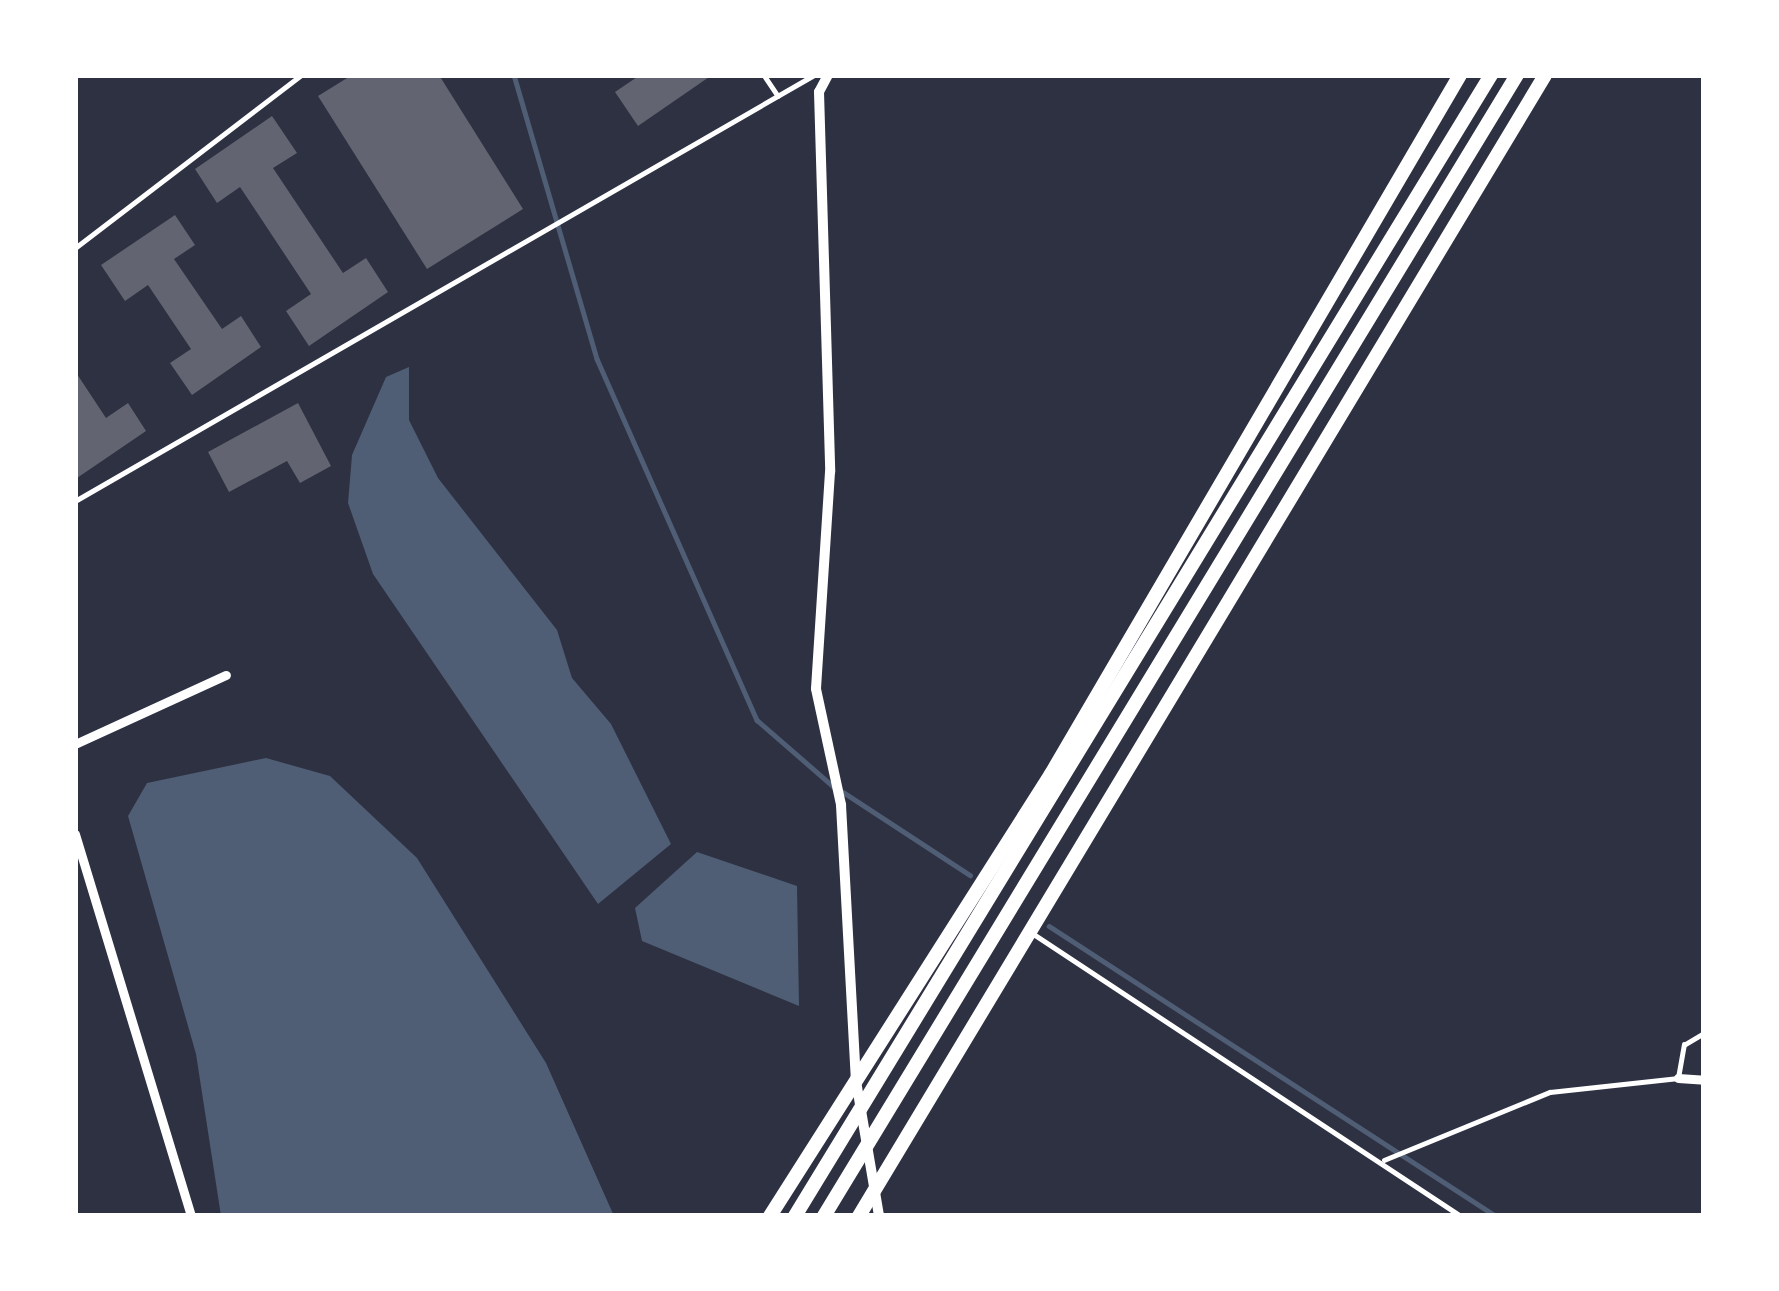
<!DOCTYPE html>
<style>
body{margin:0}
#map{position:relative;width:1779px;height:1291px;overflow:hidden;background:#2d3142;font-family:"Source Serif 4",serif}
div>[style]{position:absolute}
.water>*{inset:0;background:#4f5d75}
.stream>*{height:4.5px;margin:-2.25px;padding:0 2.25px;transform-origin:2.25px;border-radius:2.25px;background:#4f5d75}
.building>*{inset:0;background:#626471}
.service>*{height:4.5px;margin:-2.25px;padding:0 2.25px;transform-origin:2.25px;border-radius:2.25px;background:#fff}
.minor>*{height:9px;margin:-4.5px;padding:0 4.5px;transform-origin:4.5px;border-radius:4.5px;background:#fff}
.tertiary>*{height:10px;margin:-5px;padding:0 5px;transform-origin:5px;border-radius:5px;background:#fff}
.primary>*{height:14px;margin:-7px;padding:0 7px;transform-origin:7px;border-radius:7px;background:#fff}
.trunk>*{height:14px;margin:-7px;padding:0 7px;transform-origin:7px;border-radius:7px;background:#fff}
span{translate:-50% -50%;white-space:nowrap;text-align:center;line-height:1.15;-webkit-text-stroke:10px #fff;paint-order:stroke}
.frame{position:absolute;inset:0;border:78px solid #fff;pointer-events:none}
</style>
<div id="map">
<div class="water">
<i style="clip-path:polygon(409px 367px,409px 420px,438px 478px,557px 630px,572px 678px,611px 724px,671px 844px,598px 904px,373px 574px,348px 503px,352px 455px,386px 377px)"></i>
<i style="clip-path:polygon(266px 758px,330px 776px,417px 858px,546px 1063px,614px 1216px,221px 1216px,196px 1054px,128px 816px,147px 783px)"></i>
<i style="clip-path:polygon(697px 852px,797px 886px,799px 1006px,642px 941px,635px 908px)"></i>
</div>
<div class="stream">
<i style="left:514px;top:75px;width:296px;rotate:73.7deg"></i>
<i style="left:597px;top:359px;width:395px;rotate:66.1deg"></i>
<i style="left:757px;top:720px;width:101px;rotate:41deg"></i>
<i style="left:843px;top:792px;width:152px;rotate:33.2deg"></i>
<i style="left:1049px;top:926px;width:533px;rotate:32.97deg"></i>
</div>
<div class="building">
<i style="clip-path:polygon(352px 75px,439px 75px,523px 209px,427px 269px,318px 96px)"></i>
<i style="clip-path:polygon(640px 75px,712px 75px,638px 126px,615px 92px)"></i>
<i style="clip-path:polygon(272px 116px,297px 153px,273px 168px,343px 273px,366px 258px,388px 292px,309px 346px,286px 311px,311px 294px,240px 187px,217px 203px,195px 169px)"></i>
<i style="clip-path:polygon(175px 215px,195px 245px,174px 259px,222px 329px,241px 316px,261px 347px,192px 395px,170px 363px,191px 349px,148px 285px,125px 301px,101px 265px)"></i>
<i style="clip-path:polygon(75px 371px,106px 418px,128px 403px,146px 431px,77px 478px)"></i>
<i style="clip-path:polygon(298px 403px,331px 466px,300px 483px,287px 461px,229px 492px,208px 452px)"></i>
</div>
<div class="service">
<i style="left:764px;top:75px;width:25px;rotate:56deg"></i>
<i style="left:75px;top:248px;width:285px;rotate:-37.4deg"></i>
<i style="left:75px;top:501px;width:853px;rotate:-29.96deg"></i>
<i style="left:1035px;top:935px;width:510px;rotate:33.41deg"></i>
<i style="left:1384px;top:1160px;width:179px;rotate:-22.3deg"></i>
<i style="left:1550px;top:1092px;width:129px;rotate:-6.2deg"></i>
<i style="left:1678px;top:1078px;width:34px;rotate:-80deg"></i>
<i style="left:1684px;top:1045px;width:23px;rotate:-31deg"></i>
</div>
<div class="minor">
<i style="left:75px;top:744px;width:166px;rotate:-24.6deg"></i>
<i style="left:75px;top:834px;width:399px;rotate:73.1deg"></i>
<i style="left:1678px;top:1078px;width:26px;rotate:4deg"></i>
</div>
<div class="tertiary">
<i style="left:828px;top:75px;width:19px;rotate:118deg"></i>
<i style="left:819px;top:92px;width:380px;rotate:88.3deg"></i>
<i style="left:830px;top:472px;width:217px;rotate:93.7deg"></i>
<i style="left:816px;top:689px;width:119px;rotate:77.8deg"></i>
<i style="left:841px;top:805px;width:276px;rotate:86.9deg"></i>
<i style="left:856px;top:1081px;width:137px;rotate:80.3deg"></i>
</div>
<div class="primary">
<i style="left:770px;top:1216px;width:524px;rotate:-57.55deg"></i>
<i style="left:1051px;top:774px;width:810px;rotate:-59.67deg"></i>
<i style="left:859px;top:1216px;width:1331px;rotate:-58.98deg"></i>
</div>
<div class="trunk">
<i style="left:795px;top:1216px;width:1337px;rotate:-58.62deg"></i>
<i style="left:824px;top:1216px;width:1335px;rotate:-58.73deg"></i>
</div>
<div class="frame"></div>
</div>
